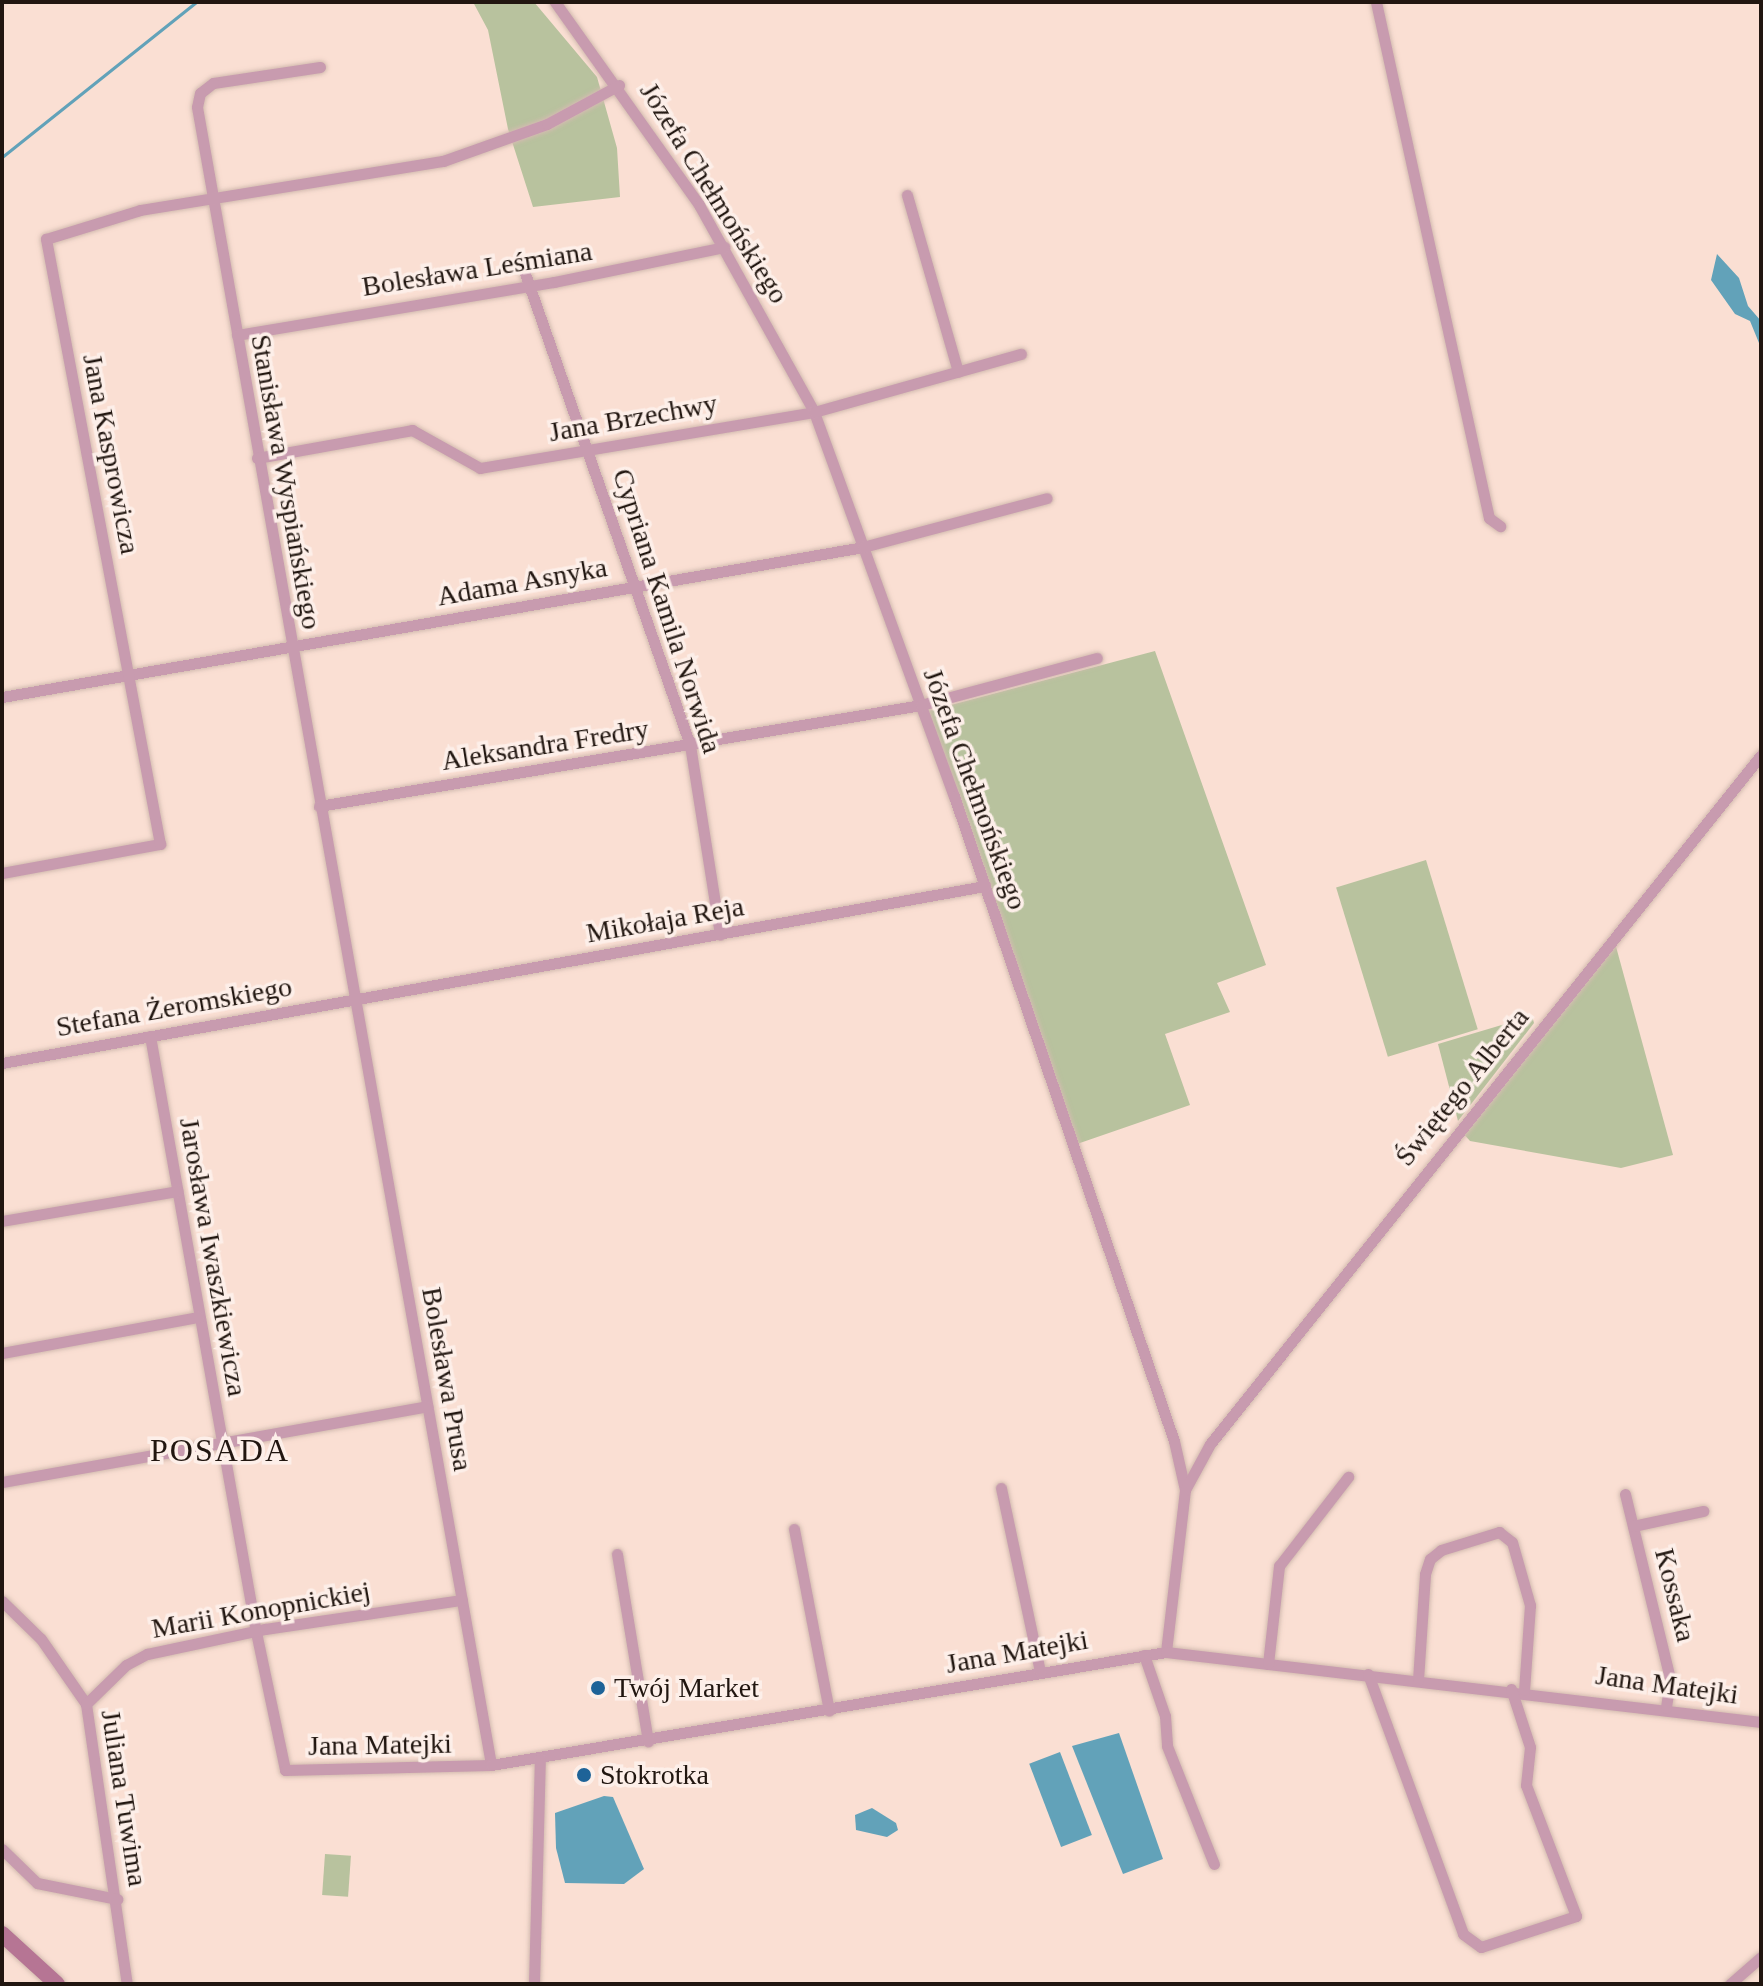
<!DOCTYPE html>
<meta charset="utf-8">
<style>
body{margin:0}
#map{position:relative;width:1763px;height:1986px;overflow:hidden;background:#fadfd3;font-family:Georgia,serif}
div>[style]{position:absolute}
.green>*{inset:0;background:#b8c29e;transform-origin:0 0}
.water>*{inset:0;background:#62a2b9;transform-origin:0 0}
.stream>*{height:3px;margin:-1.5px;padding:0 1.5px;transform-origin:1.5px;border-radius:1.5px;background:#62a2b9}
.roads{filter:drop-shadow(0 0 2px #d3bbb0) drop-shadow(0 0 2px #d3bbb0)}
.minor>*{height:11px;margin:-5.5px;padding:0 5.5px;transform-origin:5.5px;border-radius:5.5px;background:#c89baf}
.secondary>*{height:16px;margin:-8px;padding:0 8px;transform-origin:8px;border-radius:8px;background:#b67594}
.dots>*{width:22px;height:22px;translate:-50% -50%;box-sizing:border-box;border:4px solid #fdefe9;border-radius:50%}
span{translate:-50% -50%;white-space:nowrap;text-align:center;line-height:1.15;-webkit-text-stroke:7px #fdefe9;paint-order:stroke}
.street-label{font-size:28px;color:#211610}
.poi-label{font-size:28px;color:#211610}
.left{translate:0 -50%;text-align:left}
.quarter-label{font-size:32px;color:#211610;letter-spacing:2px}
.frame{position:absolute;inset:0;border:4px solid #211610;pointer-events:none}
</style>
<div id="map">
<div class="green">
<i style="clip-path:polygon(473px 2px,534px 2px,597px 77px,617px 148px,620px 197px,533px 207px,508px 129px,488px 30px)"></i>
<i style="clip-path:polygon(1155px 651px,1266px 965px,1217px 983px,1230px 1012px,1165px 1034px,1190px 1105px,1077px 1144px,928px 711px)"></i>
<i style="left:1426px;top:860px;width:177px;height:94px;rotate:73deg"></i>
<i style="clip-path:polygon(1615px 943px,1673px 1155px,1621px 1168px,1470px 1141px,1462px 1132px)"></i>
<i style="clip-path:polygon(1532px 1016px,1534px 1023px,1458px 1121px,1438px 1044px)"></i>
<i style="left:325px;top:1854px;width:26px;height:41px;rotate:4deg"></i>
</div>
<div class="water">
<i style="clip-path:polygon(1717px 254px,1739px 278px,1748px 306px,1761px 321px,1759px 343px,1750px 321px,1735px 314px,1711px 280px)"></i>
<i style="clip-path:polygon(1119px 1733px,1163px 1859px,1123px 1874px,1072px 1746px)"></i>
<i style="left:1060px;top:1752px;width:89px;height:33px;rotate:69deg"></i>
<i style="clip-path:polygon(604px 1796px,613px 1797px,644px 1869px,624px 1884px,565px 1883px,556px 1848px,555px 1813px)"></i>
<i style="clip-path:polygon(872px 1808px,896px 1823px,898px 1830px,887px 1837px,856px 1830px,855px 1815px)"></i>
</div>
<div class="stream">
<i style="left:2px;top:157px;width:248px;rotate:-38.6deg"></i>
</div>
<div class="roads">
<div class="minor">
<i style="left:555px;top:2px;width:249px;rotate:54.6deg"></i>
<i style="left:699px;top:205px;width:237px;rotate:60.9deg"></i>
<i style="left:814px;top:412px;width:409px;rotate:70deg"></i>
<i style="left:954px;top:796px;width:681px;rotate:71.17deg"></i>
<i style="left:1174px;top:1441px;width:50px;rotate:77.3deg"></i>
<i style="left:1185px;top:1490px;width:163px;rotate:96.7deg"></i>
<i style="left:1376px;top:2px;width:528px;rotate:77.65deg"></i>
<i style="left:1489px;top:518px;width:14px;rotate:36deg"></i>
<i style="left:320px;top:67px;width:108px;rotate:171.5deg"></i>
<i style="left:213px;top:83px;width:16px;rotate:142deg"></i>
<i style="left:200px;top:93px;width:14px;rotate:102deg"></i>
<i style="left:197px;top:107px;width:1684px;rotate:79.94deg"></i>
<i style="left:907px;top:195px;width:184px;rotate:73.9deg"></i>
<i style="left:522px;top:265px;width:509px;rotate:70.71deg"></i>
<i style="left:690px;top:745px;width:192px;rotate:81deg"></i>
<i style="left:237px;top:335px;width:321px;rotate:-9.5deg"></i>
<i style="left:554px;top:282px;width:174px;rotate:-11.6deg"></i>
<i style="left:257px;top:458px;width:158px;rotate:-10.2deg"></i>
<i style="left:412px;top:430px;width:78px;rotate:29.2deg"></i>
<i style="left:480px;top:468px;width:339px;rotate:-9.5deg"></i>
<i style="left:814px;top:412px;width:215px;rotate:-15.7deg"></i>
<i style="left:2px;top:697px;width:874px;rotate:-9.88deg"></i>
<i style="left:863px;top:547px;width:190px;rotate:-14.9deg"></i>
<i style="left:319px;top:806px;width:610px;rotate:-9.52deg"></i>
<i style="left:921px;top:705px;width:182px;rotate:-15deg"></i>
<i style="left:2px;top:873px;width:161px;rotate:-10.4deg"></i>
<i style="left:160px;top:844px;width:616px;rotate:-100.67deg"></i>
<i style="left:46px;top:239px;width:98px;rotate:-17.1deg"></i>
<i style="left:140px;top:210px;width:307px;rotate:-9.2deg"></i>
<i style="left:443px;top:161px;width:110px;rotate:-19.6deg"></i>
<i style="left:547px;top:124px;width:82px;rotate:-28.4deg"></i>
<i style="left:150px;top:1036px;width:605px;rotate:79.92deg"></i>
<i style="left:256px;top:1632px;width:141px;rotate:78.1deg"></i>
<i style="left:285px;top:1770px;width:206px;rotate:-1.4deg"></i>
<i style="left:491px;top:1765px;width:684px;rotate:-9.5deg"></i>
<i style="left:1166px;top:1652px;width:599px;rotate:6.71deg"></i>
<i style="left:2px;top:1063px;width:999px;rotate:-10.21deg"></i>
<i style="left:2px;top:1221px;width:178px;rotate:-9.7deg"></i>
<i style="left:2px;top:1353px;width:200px;rotate:-10.4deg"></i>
<i style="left:2px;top:1482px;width:432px;rotate:-10.1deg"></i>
<i style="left:1001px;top:1488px;width:188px;rotate:78deg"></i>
<i style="left:1185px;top:1490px;width:52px;rotate:-61.5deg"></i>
<i style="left:1210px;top:1444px;width:882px;rotate:-51.35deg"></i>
<i style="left:1625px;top:1494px;width:190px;rotate:76.3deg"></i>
<i style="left:1670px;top:1679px;width:29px;rotate:98deg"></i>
<i style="left:1633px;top:1526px;width:72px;rotate:-12.1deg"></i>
<i style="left:794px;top:1529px;width:185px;rotate:79.1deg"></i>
<i style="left:617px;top:1554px;width:190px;rotate:80.6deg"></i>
<i style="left:2px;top:1601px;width:54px;rotate:44.3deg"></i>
<i style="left:41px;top:1639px;width:79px;rotate:55.3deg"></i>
<i style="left:86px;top:1704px;width:283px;rotate:81.7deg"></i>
<i style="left:1144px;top:1655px;width:65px;rotate:71deg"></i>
<i style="left:1165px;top:1716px;width:30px;rotate:86deg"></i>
<i style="left:1167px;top:1746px;width:127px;rotate:68.3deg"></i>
<i style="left:1268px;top:1664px;width:99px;rotate:-83.6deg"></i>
<i style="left:1279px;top:1566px;width:113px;rotate:-52.2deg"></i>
<i style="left:1368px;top:1674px;width:277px;rotate:69.9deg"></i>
<i style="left:1463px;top:1934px;width:22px;rotate:36deg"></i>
<i style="left:1481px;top:1947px;width:100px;rotate:-18.1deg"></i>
<i style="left:1576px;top:1916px;width:140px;rotate:-110.9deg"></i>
<i style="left:1526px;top:1785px;width:38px;rotate:-84deg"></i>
<i style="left:1530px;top:1747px;width:61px;rotate:-108.1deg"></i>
<i style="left:1418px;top:1680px;width:106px;rotate:-86.2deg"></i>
<i style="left:1425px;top:1574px;width:16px;rotate:-72deg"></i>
<i style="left:1430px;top:1559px;width:14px;rotate:-39deg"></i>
<i style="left:1441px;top:1550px;width:61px;rotate:-17.2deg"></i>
<i style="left:1499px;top:1532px;width:16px;rotate:38deg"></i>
<i style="left:1512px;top:1542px;width:66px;rotate:74.1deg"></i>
<i style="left:1530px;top:1605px;width:85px;rotate:94deg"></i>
<i style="left:86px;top:1704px;width:56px;rotate:-44.3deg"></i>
<i style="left:126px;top:1665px;width:24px;rotate:-28deg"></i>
<i style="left:147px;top:1654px;width:121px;rotate:-12deg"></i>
<i style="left:265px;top:1629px;width:199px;rotate:-8.4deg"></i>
<i style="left:2px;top:1849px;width:49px;rotate:44.2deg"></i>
<i style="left:37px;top:1883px;width:82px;rotate:11.3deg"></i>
<i style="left:534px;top:1984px;width:226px;rotate:-88.5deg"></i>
<i style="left:1730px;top:1984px;width:41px;rotate:-41.1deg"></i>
</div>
<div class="secondary">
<i style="left:2px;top:1934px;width:74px;rotate:42.3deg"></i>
</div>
</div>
<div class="dots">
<i style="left:598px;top:1688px;background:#1e6398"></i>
<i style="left:584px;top:1775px;background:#1e6398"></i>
</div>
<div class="street-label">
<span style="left:714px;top:193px;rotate:58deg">Józefa Chełmońskiego</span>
<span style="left:477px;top:269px;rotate:-9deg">Bolesława Leśmiana</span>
<span style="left:633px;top:418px;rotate:-10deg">Jana Brzechwy</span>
<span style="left:111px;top:454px;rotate:79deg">Jana Kasprowicza</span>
<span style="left:286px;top:482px;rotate:80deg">Stanisława Wyspiańskiego</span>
<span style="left:522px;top:582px;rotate:-10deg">Adama Asnyka</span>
<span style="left:667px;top:611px;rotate:72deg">Cypriana Kamila Norwida</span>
<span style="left:545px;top:745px;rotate:-9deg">Aleksandra Fredry</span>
<span style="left:975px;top:789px;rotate:70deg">Józefa Chełmońskiego</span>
<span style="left:665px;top:920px;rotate:-10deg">Mikołaja Reja</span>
<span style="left:174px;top:1007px;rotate:-10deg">Stefana Żeromskiego</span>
<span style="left:1462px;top:1087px;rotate:-51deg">Świętego Alberta</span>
<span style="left:213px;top:1257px;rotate:80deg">Jarosława Iwaszkiewicza</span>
<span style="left:447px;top:1379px;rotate:80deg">Bolesława Prusa</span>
<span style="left:1675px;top:1595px;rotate:76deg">Kossaka</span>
<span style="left:261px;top:1610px;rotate:-10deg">Marii Konopnickiej</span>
<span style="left:1017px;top:1652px;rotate:-10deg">Jana Matejki</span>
<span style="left:1667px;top:1685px;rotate:8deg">Jana Matejki</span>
<span style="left:380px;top:1745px;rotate:-1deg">Jana Matejki</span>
<span style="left:124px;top:1798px;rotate:81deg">Juliana Tuwima</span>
</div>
<div class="poi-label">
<span class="left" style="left:614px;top:1688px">Twój Market</span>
<span class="left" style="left:600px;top:1775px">Stokrotka</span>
</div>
<div class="quarter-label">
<span style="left:220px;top:1450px">POSADA</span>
</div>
<div class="frame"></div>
</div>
